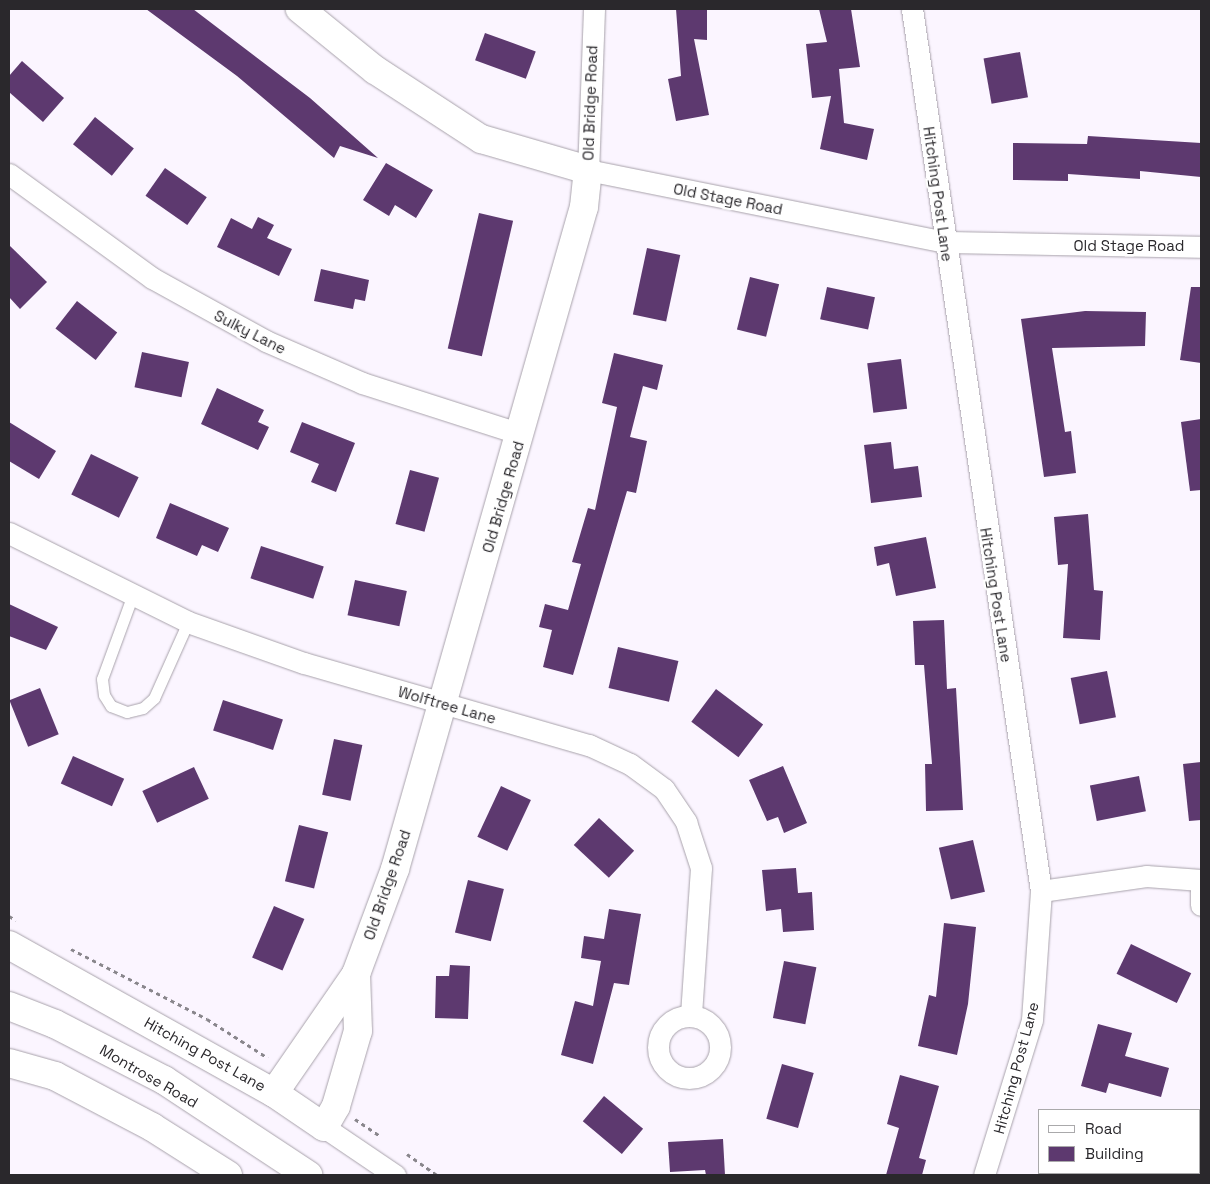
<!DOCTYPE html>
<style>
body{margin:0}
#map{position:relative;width:1210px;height:1184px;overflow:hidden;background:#fbf5ff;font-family:"Space Grotesk",sans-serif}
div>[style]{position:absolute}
.building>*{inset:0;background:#5d396f;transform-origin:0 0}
.path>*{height:3px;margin-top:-1.5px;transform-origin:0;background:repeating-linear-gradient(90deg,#89868c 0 4px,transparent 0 8px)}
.roads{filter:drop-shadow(0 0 1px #a8a2ab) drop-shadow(0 0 1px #a8a2ab)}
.lane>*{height:11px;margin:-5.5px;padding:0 5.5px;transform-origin:5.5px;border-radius:5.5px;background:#fff}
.street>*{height:21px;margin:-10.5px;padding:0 10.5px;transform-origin:10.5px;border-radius:10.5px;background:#fff}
.street>.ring{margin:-10.5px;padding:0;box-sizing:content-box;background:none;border:21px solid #fff;border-radius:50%}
.secondary>*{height:28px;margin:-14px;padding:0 14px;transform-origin:14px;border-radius:14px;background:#fff}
.primary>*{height:28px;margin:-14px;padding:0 14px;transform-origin:14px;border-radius:14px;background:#fff}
span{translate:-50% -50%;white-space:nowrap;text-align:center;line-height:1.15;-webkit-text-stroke:5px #fff;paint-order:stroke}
.street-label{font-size:15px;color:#2a282c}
.frame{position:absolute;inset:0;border:10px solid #2a282c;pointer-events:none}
.legend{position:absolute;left:1038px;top:1109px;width:162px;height:65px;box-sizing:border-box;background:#fff;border:1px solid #aaa9ab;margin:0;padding:6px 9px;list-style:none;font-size:15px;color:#2a282c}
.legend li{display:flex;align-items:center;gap:10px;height:25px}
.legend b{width:25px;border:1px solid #aaa9ab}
</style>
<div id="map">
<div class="building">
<i style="clip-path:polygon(146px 9px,193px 9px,310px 98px,378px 158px,340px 146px,334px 158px,237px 76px)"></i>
<i style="clip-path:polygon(676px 9px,707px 9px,707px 40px,694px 39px,709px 115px,676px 121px,668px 79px,681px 76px)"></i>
<i style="clip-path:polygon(819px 9px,851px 9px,860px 67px,839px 69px,844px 123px,874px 129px,867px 160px,820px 149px,831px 96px,812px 98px,806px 44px,827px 42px)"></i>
<i style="left:485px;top:33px;width:54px;height:29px;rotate:20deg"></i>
<i style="left:1020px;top:52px;width:46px;height:37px;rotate:80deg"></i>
<i style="clip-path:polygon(22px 61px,64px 98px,43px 122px,9px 92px,9px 76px)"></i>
<i style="left:95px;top:117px;width:50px;height:35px;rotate:39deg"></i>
<i style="clip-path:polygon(1088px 136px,1201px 143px,1201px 177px,1140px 171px,1140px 179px,1068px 174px,1068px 181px,1013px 180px,1013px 143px,1087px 144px)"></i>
<i style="clip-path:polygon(386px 163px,433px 190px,416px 218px,395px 205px,389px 216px,363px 200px)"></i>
<i style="left:165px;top:168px;width:51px;height:34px;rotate:35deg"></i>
<i style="left:479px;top:213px;width:35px;height:139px;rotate:13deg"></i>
<i style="clip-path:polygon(258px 217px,274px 225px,267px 238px,292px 249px,279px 276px,217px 247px,231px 218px,252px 229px)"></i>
<i style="clip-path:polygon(9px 245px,47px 282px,20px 309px,9px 297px)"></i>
<i style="left:647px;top:248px;width:34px;height:68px;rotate:12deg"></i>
<i style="clip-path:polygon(321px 269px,369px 280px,365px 301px,355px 299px,353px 309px,314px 301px)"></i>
<i style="left:750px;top:277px;width:30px;height:54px;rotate:14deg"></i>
<i style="left:827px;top:287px;width:49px;height:33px;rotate:12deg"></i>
<i style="clip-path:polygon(1191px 287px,1201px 287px,1201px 363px,1180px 360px)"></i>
<i style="left:77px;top:301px;width:51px;height:35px;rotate:38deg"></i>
<i style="clip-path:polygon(1085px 311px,1146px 312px,1145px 346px,1052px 348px,1065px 432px,1071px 431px,1076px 473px,1044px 477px,1021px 319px)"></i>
<i style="left:142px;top:352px;width:48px;height:36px;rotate:12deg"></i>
<i style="clip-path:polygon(614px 353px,663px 365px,657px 390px,643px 386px,630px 437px,647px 441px,636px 493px,627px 491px,573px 675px,543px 667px,552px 630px,539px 627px,545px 604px,568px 610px,581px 564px,572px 562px,588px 508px,595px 510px,617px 407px,602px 403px)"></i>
<i style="left:901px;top:359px;width:50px;height:34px;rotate:83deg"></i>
<i style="clip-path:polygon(217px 388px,264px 410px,258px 422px,269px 427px,258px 450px,201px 424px)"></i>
<i style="clip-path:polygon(1201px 419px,1201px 490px,1190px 491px,1181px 422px)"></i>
<i style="clip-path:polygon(9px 422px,56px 451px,39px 479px,9px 461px)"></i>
<i style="clip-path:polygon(302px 422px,355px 443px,336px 492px,311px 482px,319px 464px,290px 452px)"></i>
<i style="clip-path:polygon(891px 442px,894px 469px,918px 466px,922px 497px,871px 503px,864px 445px)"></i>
<i style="left:91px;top:454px;width:53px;height:45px;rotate:26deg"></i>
<i style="left:410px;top:470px;width:30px;height:56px;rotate:15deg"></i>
<i style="clip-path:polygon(170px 503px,229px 528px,218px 552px,202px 545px,197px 556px,156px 538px)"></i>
<i style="clip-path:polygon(1088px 514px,1094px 590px,1103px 591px,1100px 640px,1063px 638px,1068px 564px,1058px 565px,1054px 517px)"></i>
<i style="clip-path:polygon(926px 537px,936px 588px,896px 596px,889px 563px,877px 566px,874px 547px)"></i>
<i style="left:261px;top:546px;width:66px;height:34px;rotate:18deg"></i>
<i style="left:355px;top:580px;width:53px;height:36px;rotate:12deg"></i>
<i style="clip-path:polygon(9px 604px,58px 627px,46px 650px,9px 636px)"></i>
<i style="clip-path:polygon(944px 620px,947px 689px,956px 688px,963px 810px,926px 811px,925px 764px,932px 764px,924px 665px,915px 665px,913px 621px)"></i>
<i style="left:618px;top:647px;width:62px;height:42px;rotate:13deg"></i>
<i style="left:1107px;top:671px;width:47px;height:37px;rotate:79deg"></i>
<i style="left:40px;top:688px;width:50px;height:33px;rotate:68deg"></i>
<i style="left:716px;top:689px;width:59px;height:41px;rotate:37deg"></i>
<i style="left:223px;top:700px;width:63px;height:32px;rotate:18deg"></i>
<i style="left:334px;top:739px;width:29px;height:57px;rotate:12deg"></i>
<i style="left:73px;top:756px;width:56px;height:30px;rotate:24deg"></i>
<i style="clip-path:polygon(1201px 762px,1201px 820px,1189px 821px,1183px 764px)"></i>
<i style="clip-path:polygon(783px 766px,807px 823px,784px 833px,778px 817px,767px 821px,749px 780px)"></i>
<i style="left:194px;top:767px;width:35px;height:57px;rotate:65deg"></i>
<i style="left:1139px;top:776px;width:36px;height:50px;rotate:79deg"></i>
<i style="left:501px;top:786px;width:33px;height:56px;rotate:25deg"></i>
<i style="left:599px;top:818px;width:48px;height:37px;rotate:43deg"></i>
<i style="left:299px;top:825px;width:30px;height:58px;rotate:14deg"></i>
<i style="left:973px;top:840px;width:53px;height:35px;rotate:77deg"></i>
<i style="clip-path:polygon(796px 868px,798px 893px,812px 892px,814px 930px,783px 932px,781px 909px,766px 911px,762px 870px)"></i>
<i style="left:468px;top:880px;width:37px;height:54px;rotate:14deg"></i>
<i style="left:274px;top:906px;width:33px;height:56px;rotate:23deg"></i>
<i style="clip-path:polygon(609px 909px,641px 914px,629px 985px,614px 983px,593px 1064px,561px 1055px,575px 1001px,593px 1006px,601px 961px,581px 958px,584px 936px,604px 939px)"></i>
<i style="clip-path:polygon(944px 923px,976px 927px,968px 1004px,957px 1055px,918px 1046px,929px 995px,936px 997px)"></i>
<i style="left:1131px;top:944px;width:67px;height:33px;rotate:26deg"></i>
<i style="left:784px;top:961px;width:33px;height:58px;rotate:11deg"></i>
<i style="clip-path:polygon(450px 965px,470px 966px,468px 1019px,435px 1018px,436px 976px,449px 976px)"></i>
<i style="clip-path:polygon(1098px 1024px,1132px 1033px,1125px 1056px,1169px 1068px,1161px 1097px,1109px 1083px,1106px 1093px,1081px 1086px)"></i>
<i style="left:782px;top:1064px;width:33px;height:57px;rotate:16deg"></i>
<i style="clip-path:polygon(900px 1075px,939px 1086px,919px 1158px,926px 1160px,922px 1175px,886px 1175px,899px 1128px,887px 1124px)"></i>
<i style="left:604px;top:1096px;width:51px;height:33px;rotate:40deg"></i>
<i style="clip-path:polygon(723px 1139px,725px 1175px,706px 1175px,705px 1170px,670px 1172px,668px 1142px)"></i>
</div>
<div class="path">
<i style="left:9px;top:916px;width:8px;rotate:30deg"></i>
<i style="left:71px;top:949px;width:153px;rotate:27.2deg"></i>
<i style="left:207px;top:1019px;width:72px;rotate:32.6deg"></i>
<i style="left:355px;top:1119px;width:29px;rotate:34deg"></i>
<i style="left:407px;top:1154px;width:37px;rotate:35deg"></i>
</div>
<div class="roads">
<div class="lane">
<i style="left:132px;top:597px;width:87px;rotate:110.1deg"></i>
<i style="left:102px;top:679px;width:16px;rotate:83deg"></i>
<i style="left:104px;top:695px;width:13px;rotate:58deg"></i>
<i style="left:111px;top:706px;width:17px;rotate:21deg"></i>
<i style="left:127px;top:712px;width:16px;rotate:-14deg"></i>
<i style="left:143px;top:708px;width:15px;rotate:-42deg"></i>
<i style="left:154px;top:698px;width:83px;rotate:-65.9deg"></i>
</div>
<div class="street">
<i style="left:594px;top:9px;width:161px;rotate:92.1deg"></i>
<i style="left:588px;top:170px;width:364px;rotate:11.4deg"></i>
<i style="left:945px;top:242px;width:256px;rotate:1.1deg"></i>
<i style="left:912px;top:9px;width:891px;rotate:81.68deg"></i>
<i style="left:1041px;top:891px;width:129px;rotate:94deg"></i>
<i style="left:1032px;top:1020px;width:162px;rotate:107.2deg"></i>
<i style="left:9px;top:174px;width:177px;rotate:36deg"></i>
<i style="left:152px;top:278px;width:130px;rotate:28.9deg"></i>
<i style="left:266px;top:341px;width:105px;rotate:23.6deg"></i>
<i style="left:362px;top:383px;width:167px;rotate:17.8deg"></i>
<i style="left:9px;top:533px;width:200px;rotate:26.4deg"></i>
<i style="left:188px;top:622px;width:123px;rotate:19.5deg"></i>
<i style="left:304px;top:663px;width:297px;rotate:16.1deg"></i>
<i style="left:589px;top:745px;width:45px;rotate:24.9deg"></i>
<i style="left:630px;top:764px;width:42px;rotate:36.3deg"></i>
<i style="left:664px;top:789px;width:40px;rotate:56deg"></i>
<i style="left:686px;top:822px;width:48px;rotate:71.9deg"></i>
<i style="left:701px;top:868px;width:148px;rotate:93.9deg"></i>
<i style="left:1201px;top:884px;width:21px;rotate:90deg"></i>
<i style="left:1041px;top:891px;width:106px;rotate:-8.1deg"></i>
<i style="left:1146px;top:876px;width:55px;rotate:4.2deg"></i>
<i class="ring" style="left:658px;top:1016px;width:41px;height:41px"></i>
<i style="left:324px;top:1127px;width:86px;rotate:34.1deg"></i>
</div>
<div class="secondary">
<i style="left:9px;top:945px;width:304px;rotate:29.2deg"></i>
<i style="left:274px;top:1093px;width:60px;rotate:34.2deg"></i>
<i style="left:324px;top:1127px;width:24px;rotate:-60deg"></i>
<i style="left:336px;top:1106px;width:78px;rotate:-73.7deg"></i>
<i style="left:358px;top:1031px;width:57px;rotate:-92deg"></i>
<i style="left:274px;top:1093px;width:145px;rotate:-55.4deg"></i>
<i style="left:356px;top:974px;width:112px;rotate:-69.6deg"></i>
<i style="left:395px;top:869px;width:688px;rotate:-74.07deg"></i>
<i style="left:584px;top:207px;width:37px;rotate:-84deg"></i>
<i style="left:588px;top:170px;width:111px;rotate:-163.8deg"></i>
<i style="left:481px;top:139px;width:126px;rotate:-146.9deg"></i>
<i style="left:375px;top:70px;width:97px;rotate:-140.9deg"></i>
</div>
<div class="primary">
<i style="left:9px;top:1006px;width:49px;rotate:21.4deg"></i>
<i style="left:55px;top:1024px;width:123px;rotate:27.2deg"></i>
<i style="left:164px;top:1080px;width:173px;rotate:33.4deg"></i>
<i style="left:9px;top:1063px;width:48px;rotate:15.8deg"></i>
<i style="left:55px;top:1076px;width:110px;rotate:27.7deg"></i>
<i style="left:152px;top:1127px;width:90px;rotate:32.3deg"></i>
</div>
</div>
<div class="street-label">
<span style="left:590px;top:103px;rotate:-88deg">Old Bridge Road</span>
<span style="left:938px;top:194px;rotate:82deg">Hitching Post Lane</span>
<span style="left:728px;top:199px;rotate:11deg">Old Stage Road</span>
<span style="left:1129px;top:246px">Old Stage Road</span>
<span style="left:250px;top:332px;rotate:27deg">Sulky Lane</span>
<span style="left:503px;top:497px;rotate:-74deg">Old Bridge Road</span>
<span style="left:996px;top:595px;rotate:81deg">Hitching Post Lane</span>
<span style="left:447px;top:705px;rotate:16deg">Wolftree Lane</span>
<span style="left:387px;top:885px;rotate:-71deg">Old Bridge Road</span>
<span style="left:205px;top:1054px;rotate:29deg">Hitching Post Lane</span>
<span style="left:1016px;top:1068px;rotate:-75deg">Hitching Post Lane</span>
<span style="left:149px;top:1076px;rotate:30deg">Montrose Road</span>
</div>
<div class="frame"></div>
<ul class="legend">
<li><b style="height:6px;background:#fff"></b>Road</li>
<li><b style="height:14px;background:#5d396f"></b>Building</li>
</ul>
</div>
